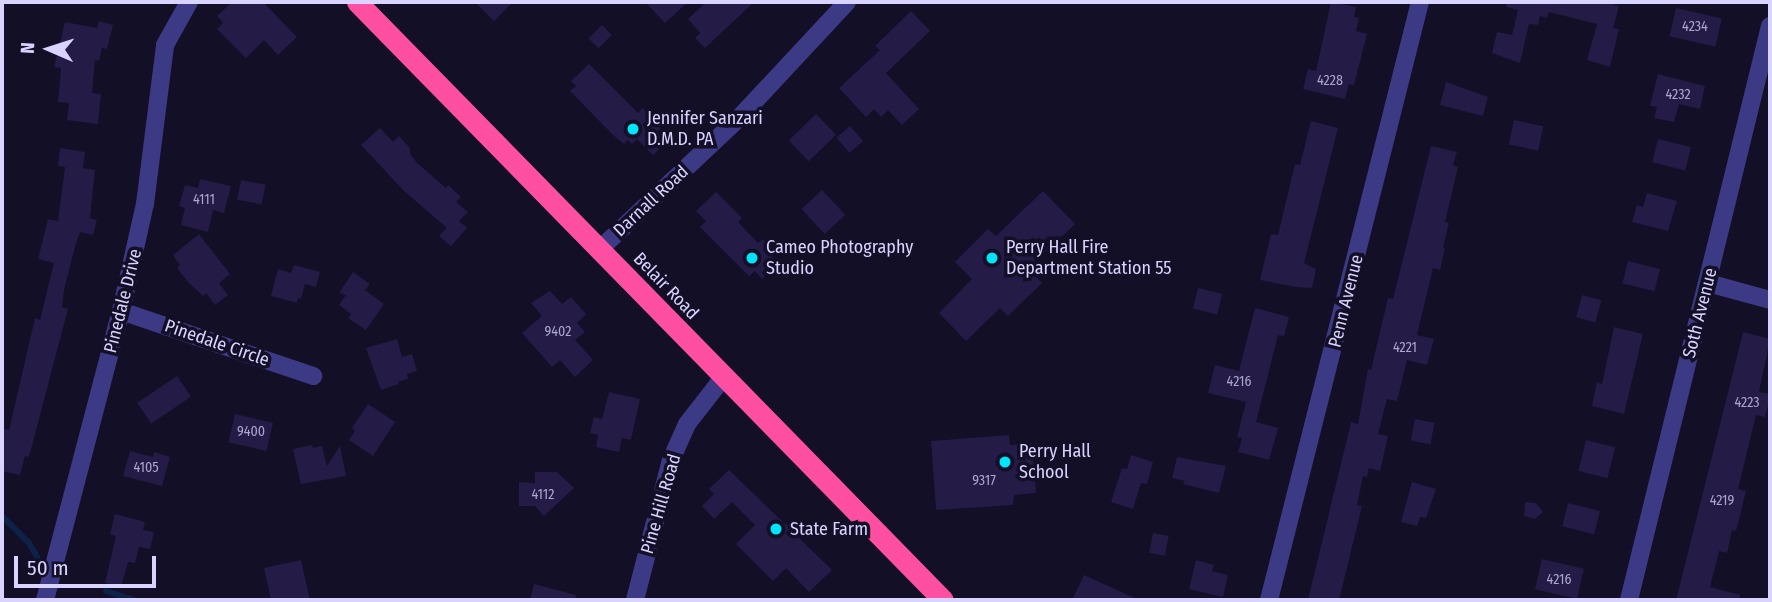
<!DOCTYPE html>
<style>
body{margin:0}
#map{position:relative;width:1772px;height:602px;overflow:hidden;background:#130f26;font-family:"Fira Sans Condensed",sans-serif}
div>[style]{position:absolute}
.stream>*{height:6px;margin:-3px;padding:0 3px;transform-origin:3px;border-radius:3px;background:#0c2248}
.building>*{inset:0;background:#241b47;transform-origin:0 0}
.street>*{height:18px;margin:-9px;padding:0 9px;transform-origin:9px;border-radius:9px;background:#3d3a85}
.highway>*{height:21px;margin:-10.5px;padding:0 10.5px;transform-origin:10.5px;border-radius:10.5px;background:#ff4fa3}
.dots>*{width:19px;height:19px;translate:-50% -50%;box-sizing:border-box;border:4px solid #130f26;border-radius:50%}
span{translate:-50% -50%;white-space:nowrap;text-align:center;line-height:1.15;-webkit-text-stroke:7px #130f26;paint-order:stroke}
.number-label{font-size:14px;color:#aca6d1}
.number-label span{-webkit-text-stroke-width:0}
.poi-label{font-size:18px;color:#d9d4ff}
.left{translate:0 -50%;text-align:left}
.street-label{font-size:18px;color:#d9d4ff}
.frame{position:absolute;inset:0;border:4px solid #d9d4ff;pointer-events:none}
.north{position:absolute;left:14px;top:14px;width:70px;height:70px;-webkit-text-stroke:5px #130f26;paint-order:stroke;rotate:273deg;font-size:19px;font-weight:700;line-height:28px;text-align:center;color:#d9d4ff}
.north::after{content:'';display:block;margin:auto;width:24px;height:32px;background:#d9d4ff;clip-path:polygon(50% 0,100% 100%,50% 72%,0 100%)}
.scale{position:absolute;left:14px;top:556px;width:142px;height:32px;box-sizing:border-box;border:4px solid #d9d4ff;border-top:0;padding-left:9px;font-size:21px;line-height:24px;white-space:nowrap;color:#d9d4ff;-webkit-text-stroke:5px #130f26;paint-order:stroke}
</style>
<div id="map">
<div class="stream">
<i style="left:2px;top:516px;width:38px;rotate:45deg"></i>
<i style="left:29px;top:543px;width:16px;rotate:60deg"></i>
<i style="left:106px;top:591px;width:29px;rotate:18deg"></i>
</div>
<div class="building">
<i style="clip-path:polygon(232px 2px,263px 2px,297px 37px,278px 55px,264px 40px,246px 58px,217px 29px,223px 23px,217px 16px)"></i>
<i style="clip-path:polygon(475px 2px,513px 2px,494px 21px)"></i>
<i style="clip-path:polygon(645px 2px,688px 2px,665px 23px)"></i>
<i style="clip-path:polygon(706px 2px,754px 2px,705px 48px,695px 38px,700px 33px,688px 19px)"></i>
<i style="clip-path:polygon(1331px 2px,1356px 7px,1354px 17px,1359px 18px,1356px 31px,1367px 34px,1354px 85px,1349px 84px,1345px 99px,1303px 89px,1308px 69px,1316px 71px)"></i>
<i style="clip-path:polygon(1507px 2px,1614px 2px,1613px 5px,1619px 6px,1613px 28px,1619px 29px,1610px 67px,1587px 60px,1597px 24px,1549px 12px,1547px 18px,1540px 16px,1538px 25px,1529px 24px,1520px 63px,1492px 53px,1497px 32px,1512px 35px,1518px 10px,1506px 7px)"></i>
<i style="left:1676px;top:8px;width:47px;height:29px;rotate:13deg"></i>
<i style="clip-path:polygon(911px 11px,930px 31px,886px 73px,919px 109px,902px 125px,888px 110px,881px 117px,874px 109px,866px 117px,839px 88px,880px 50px,875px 46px)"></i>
<i style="clip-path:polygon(99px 21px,113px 25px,107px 49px,102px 48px,99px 61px,95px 60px,92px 93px,101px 94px,98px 124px,67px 120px,69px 103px,58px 102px,61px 68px,54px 67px,65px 22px,97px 28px)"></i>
<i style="left:602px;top:25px;width:14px;height:19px;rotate:45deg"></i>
<i style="clip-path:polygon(589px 64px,638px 113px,643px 108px,661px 127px,657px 132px,667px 142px,653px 155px,637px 139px,632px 144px,628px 140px,624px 144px,614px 136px,570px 91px,576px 86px,571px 81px)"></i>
<i style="clip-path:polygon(1658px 74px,1705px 86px,1700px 109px,1679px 104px,1674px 122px,1654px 118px,1657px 107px,1650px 106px)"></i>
<i style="clip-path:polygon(1446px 82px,1488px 97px,1483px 116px,1440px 105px)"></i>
<i style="left:816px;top:114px;width:29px;height:38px;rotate:46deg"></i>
<i style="left:1514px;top:120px;width:30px;height:25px;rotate:12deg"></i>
<i style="clip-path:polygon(1311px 121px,1338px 128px,1304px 263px,1316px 269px,1312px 288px,1296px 287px,1260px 280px,1271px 234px,1278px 235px,1295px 164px,1300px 165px)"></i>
<i style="left:850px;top:126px;width:20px;height:18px;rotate:49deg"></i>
<i style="clip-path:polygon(380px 128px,393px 142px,399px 136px,410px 148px,410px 154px,417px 163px,446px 188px,448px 185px,461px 197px,456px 202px,468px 212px,459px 221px,467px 228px,451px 246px,439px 236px,447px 228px,404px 191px,361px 145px)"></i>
<i style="left:1658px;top:139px;width:34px;height:24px;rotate:14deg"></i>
<i style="clip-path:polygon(1431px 146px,1457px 152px,1453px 165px,1458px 167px,1445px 222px,1449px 223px,1443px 247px,1445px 248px,1440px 270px,1433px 268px,1417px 335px,1434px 339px,1427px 365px,1407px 360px,1397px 401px,1387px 399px,1378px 434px,1388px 436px,1380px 471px,1369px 468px,1367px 477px,1363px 476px,1357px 505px,1362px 506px,1339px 600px,1308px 600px,1351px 422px,1358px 424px,1368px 369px,1371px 370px,1388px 298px,1393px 299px)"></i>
<i style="clip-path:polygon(60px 148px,85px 152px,83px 168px,95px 170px,90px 218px,97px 220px,93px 235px,80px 232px,76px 243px,64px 290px,62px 307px,68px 309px,60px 339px,29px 457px,25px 456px,20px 475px,2px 471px,2px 428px,9px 430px,35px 318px,40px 320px,54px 263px,38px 259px,48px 219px,58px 221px,65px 167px,58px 166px)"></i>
<i style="clip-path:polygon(200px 179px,231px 186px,224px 213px,213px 210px,208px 232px,181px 225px,185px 208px,179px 206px,185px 185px,198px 188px)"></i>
<i style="left:241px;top:180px;width:25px;height:20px;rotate:11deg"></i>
<i style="left:822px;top:190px;width:34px;height:28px;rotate:47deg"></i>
<i style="clip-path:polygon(1043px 191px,1075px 224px,1028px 269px,1042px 283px,1008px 316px,1000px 308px,966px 341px,939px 313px,972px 279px,955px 262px,988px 229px,996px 236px)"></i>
<i style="clip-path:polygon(716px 192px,742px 218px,738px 222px,758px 243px,763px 239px,774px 250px,770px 254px,778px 263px,762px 279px,755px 271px,749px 276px,700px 227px,706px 221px,696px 211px)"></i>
<i style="clip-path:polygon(1647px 193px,1677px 201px,1668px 231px,1632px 222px,1637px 205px,1643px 207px)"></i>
<i style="clip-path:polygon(199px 234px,230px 274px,219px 283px,228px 295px,215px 305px,206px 293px,203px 296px,188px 282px,177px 268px,180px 265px,173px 255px)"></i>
<i style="left:1628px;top:261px;width:33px;height:23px;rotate:14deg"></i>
<i style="clip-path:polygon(294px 265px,320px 272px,316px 287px,305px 284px,301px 299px,298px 298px,297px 303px,271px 296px,278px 269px,291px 273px)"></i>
<i style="clip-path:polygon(353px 272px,370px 284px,365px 290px,384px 304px,366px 330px,348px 318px,351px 314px,339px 305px,346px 295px,339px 293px)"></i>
<i style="left:1198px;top:288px;width:25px;height:21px;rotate:14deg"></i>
<i style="clip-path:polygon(550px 291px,562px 304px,571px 297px,586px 314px,577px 323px,585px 332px,575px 340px,593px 360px,575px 377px,560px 360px,552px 367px,522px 333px,542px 316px,531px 303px)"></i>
<i style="left:1582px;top:295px;width:20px;height:23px;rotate:15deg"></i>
<i style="clip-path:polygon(1255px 308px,1289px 317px,1284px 336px,1278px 335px,1256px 422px,1278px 428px,1269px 460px,1238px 452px,1242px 438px,1237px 437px,1246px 402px,1208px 393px,1215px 365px,1239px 371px)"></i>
<i style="clip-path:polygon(1614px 327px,1643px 334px,1624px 414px,1592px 406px,1597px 382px,1602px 384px)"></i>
<i style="clip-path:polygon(1743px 332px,1770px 339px,1759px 392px,1770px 394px,1770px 398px,1765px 417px,1756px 415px,1738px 489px,1746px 491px,1736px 531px,1732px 530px,1727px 553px,1719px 551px,1710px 587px,1740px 595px,1739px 600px,1676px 600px)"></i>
<i style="clip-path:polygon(397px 339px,402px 357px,412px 354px,417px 371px,407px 374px,408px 379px,398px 382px,399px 384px,381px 390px,366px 348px)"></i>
<i style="left:177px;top:376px;width:25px;height:48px;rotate:56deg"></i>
<i style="clip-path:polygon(609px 392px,640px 399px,631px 440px,622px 438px,619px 452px,596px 447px,598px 435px,590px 433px,594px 417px,602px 419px)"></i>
<i style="clip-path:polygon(368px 404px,395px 422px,373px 456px,349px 440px,355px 431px,352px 428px)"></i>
<i style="left:235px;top:414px;width:39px;height:29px;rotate:13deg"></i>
<i style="left:1415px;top:419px;width:20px;height:22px;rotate:11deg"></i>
<i style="clip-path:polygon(1009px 435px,1010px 445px,1032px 443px,1036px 493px,1014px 495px,1013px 505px,936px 510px,931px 441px)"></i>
<i style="left:1586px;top:440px;width:30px;height:32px;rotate:14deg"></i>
<i style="clip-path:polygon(312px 445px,313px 448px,322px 446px,327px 466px,340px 446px,346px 476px,301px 484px,293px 449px)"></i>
<i style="clip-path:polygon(130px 451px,153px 457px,154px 452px,170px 457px,162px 486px,123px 476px)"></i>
<i style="clip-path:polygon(1131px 455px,1153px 462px,1147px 484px,1141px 483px,1133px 509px,1111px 502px,1122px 468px,1127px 469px)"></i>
<i style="clip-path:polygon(1177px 457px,1226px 466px,1219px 493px,1183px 484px,1185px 481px,1172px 478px)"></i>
<i style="clip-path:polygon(729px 470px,786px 525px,793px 525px,793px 532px,832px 570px,809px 592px,786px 568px,773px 581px,736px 544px,755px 525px,732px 502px,714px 519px,702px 506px,714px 494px,709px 489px)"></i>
<i style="clip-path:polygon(535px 472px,557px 472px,574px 488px,544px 516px,535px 506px,519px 506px,519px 482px,535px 483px)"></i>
<i style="clip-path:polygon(1412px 482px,1436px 489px,1426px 518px,1420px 517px,1417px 526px,1401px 522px)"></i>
<i style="clip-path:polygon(1525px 502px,1536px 503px,1543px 512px,1535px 519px,1524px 516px)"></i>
<i style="left:1568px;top:503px;width:33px;height:24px;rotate:14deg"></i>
<i style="clip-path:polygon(115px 514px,145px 522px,143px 530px,154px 532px,150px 549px,139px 547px,135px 563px,128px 562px,121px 587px,105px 583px,116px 536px,110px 534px)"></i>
<i style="left:1153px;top:533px;width:16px;height:20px;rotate:11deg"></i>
<i style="left:1542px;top:559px;width:43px;height:31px;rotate:13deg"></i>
<i style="clip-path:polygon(301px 560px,310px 600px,271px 600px,264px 568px)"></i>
<i style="clip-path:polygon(1196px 560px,1214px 565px,1212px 571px,1228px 575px,1223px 597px,1189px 589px)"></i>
<i style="clip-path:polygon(1084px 575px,1139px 600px,1072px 600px)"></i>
<i style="clip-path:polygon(534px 584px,576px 595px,575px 600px,530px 600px)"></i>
</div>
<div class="street">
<i style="left:600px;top:249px;width:191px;rotate:-43.3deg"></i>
<i style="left:739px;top:118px;width:158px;rotate:-47deg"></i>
<i style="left:1708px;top:283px;width:64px;rotate:15.3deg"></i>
<i style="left:121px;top:311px;width:203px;rotate:18.7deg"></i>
<i style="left:45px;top:600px;width:299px;rotate:-75.3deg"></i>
<i style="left:121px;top:311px;width:110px;rotate:-77.4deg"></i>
<i style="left:145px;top:204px;width:160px;rotate:-82.8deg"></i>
<i style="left:165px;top:45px;width:49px;rotate:-60.8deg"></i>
<i style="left:635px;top:600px;width:145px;rotate:-75.6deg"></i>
<i style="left:671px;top:460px;width:39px;rotate:-66deg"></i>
<i style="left:687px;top:424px;width:58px;rotate:-52deg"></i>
<i style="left:1269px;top:600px;width:617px;rotate:-75.83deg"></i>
<i style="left:1629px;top:600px;width:591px;rotate:-76.2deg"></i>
</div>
<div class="highway">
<i style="left:357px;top:2px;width:837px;rotate:45.58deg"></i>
</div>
<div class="dots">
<i style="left:633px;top:129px;background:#00e5ff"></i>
<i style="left:752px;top:258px;background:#00e5ff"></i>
<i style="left:992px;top:258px;background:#00e5ff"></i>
<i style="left:1005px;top:462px;background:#00e5ff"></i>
<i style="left:776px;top:529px;background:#00e5ff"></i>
</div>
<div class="number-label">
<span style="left:1695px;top:27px">4234</span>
<span style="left:1330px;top:81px">4228</span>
<span style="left:1678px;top:95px">4232</span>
<span style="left:204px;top:200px">4111</span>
<span style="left:558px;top:332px">9402</span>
<span style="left:1405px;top:348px">4221</span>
<span style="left:1239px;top:382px">4216</span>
<span style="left:1747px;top:403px">4223</span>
<span style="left:251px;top:432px">9400</span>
<span style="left:146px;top:468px">4105</span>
<span style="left:984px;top:481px">9317</span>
<span style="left:543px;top:495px">4112</span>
<span style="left:1722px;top:501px">4219</span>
<span style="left:1559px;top:580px">4216</span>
</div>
<div class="poi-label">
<span class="left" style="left:647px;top:129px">Jennifer Sanzari<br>D.M.D. PA</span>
<span class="left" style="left:766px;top:258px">Cameo Photography<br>Studio</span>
<span class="left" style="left:1006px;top:258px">Perry Hall Fire<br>Department Station 55</span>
<span class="left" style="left:1019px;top:462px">Perry Hall<br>School</span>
<span class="left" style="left:790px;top:529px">State Farm</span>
</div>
<div class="street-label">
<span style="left:651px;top:201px;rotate:-43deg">Darnall Road</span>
<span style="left:666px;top:286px;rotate:46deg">Belair Road</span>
<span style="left:123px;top:301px;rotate:-76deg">Pinedale Drive</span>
<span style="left:1346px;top:301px;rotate:-76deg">Penn Avenue</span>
<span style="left:1700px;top:313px;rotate:-76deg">Soth Avenue</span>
<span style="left:217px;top:343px;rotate:19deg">Pinedale Circle</span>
<span style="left:661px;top:504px;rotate:-74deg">Pine Hill Road</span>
</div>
<div class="frame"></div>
<div class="north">N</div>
<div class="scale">50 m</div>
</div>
